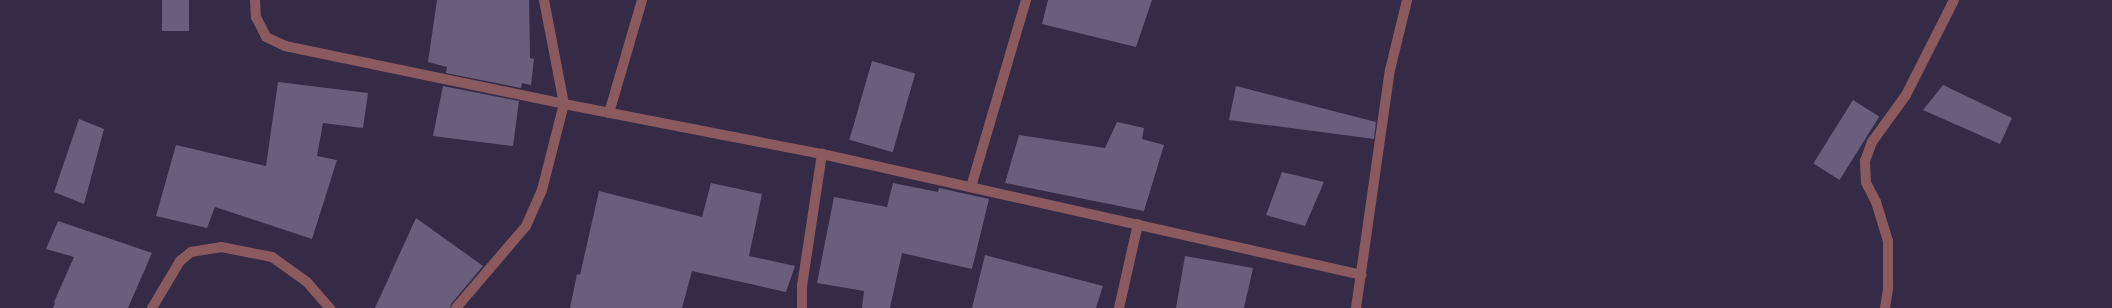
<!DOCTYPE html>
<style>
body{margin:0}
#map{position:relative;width:2112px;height:308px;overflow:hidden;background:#352b46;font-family:"Archivo Narrow",sans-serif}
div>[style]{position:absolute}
.building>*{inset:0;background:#695e7c;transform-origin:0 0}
.minor>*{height:10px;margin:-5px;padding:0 5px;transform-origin:5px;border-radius:5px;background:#8b5a5e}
span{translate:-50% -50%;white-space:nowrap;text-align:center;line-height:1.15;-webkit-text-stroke:3.5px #352b46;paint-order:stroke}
</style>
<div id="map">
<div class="building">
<i style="left:162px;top:0;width:27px;height:31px"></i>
<i style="clip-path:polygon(437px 0,529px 0,530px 58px,534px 59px,531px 85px,522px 83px,521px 88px,446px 73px,447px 67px,428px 62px)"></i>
<i style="clip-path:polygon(1048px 0,1152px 0,1136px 47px,1042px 24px)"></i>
<i style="left:872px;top:61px;width:45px;height:82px;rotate:16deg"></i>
<i style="clip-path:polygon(278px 82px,368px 93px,363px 128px,323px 123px,317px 156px,337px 160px,312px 239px,215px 207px,207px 228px,156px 216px,176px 145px,266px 166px)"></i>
<i style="clip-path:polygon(1943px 85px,2012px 118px,2000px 144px,1923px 110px)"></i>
<i style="clip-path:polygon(443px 86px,519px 101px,513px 146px,433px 136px)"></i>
<i style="clip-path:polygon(1236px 86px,1376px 122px,1374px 139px,1229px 120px)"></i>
<i style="left:1853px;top:100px;width:31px;height:75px;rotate:32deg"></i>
<i style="clip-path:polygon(79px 119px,104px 129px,84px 204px,54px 192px)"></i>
<i style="clip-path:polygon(1117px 122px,1144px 128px,1142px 139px,1164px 145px,1144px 211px,1005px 183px,1019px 135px,1105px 148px)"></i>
<i style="clip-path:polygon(1282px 172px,1324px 182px,1305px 226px,1266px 215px)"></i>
<i style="clip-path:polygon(711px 183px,762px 194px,749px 256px,795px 266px,786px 292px,692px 271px,682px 308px,570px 308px,577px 274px,580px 275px,599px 191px,702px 217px)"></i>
<i style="clip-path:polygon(893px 183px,938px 192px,939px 188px,989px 199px,972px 269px,902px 253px,890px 308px,862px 308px,864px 291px,817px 283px,834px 197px,887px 207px)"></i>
<i style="clip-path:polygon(416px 218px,483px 266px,451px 304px,450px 308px,375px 308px)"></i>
<i style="clip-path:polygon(58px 221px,152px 253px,128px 308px,53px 308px,55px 303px,54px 302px,74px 257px,46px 249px)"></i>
<i style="clip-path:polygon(985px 255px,1103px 286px,1096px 308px,972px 308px)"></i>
<i style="clip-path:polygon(1185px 256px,1253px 268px,1244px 308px,1176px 308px)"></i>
</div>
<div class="minor">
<i style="left:255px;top:0;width:17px;rotate:87deg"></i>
<i style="left:256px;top:17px;width:22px;rotate:63deg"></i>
<i style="left:266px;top:37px;width:21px;rotate:25deg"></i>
<i style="left:285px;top:46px;width:285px;rotate:11.7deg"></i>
<i style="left:564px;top:104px;width:263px;rotate:11deg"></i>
<i style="left:822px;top:154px;width:553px;rotate:12.63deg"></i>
<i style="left:609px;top:113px;width:118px;rotate:-73.7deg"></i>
<i style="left:971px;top:187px;width:195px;rotate:-73.6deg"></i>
<i style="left:152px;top:308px;width:55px;rotate:-59.2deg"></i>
<i style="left:180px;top:261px;width:14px;rotate:-39deg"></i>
<i style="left:191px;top:252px;width:30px;rotate:-9deg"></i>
<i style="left:221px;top:247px;width:52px;rotate:11.1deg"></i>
<i style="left:272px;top:257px;width:43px;rotate:35.5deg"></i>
<i style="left:307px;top:282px;width:35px;rotate:49deg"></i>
<i style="left:456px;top:308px;width:108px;rotate:-49.5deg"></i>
<i style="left:526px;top:226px;width:39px;rotate:-66deg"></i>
<i style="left:542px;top:190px;width:89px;rotate:-75.7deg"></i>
<i style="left:564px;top:104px;width:106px;rotate:-100.9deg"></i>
<i style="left:802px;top:308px;width:22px;rotate:-90deg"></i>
<i style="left:802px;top:286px;width:134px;rotate:-81.4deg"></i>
<i style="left:1119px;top:308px;width:86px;rotate:-77.3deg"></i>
<i style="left:1356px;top:308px;width:240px;rotate:-81.9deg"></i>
<i style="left:1390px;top:70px;width:72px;rotate:-76.3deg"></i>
<i style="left:1885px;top:308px;width:20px;rotate:-81deg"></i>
<i style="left:1888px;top:288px;width:47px;rotate:-90deg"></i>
<i style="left:1888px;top:241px;width:41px;rotate:-107.1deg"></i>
<i style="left:1876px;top:202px;width:22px;rotate:-117deg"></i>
<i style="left:1866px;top:182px;width:21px;rotate:-93deg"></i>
<i style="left:1865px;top:161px;width:20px;rotate:-70deg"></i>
<i style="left:1872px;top:142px;width:58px;rotate:-54.1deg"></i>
<i style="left:1906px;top:95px;width:106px;rotate:-63.2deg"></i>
</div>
</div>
